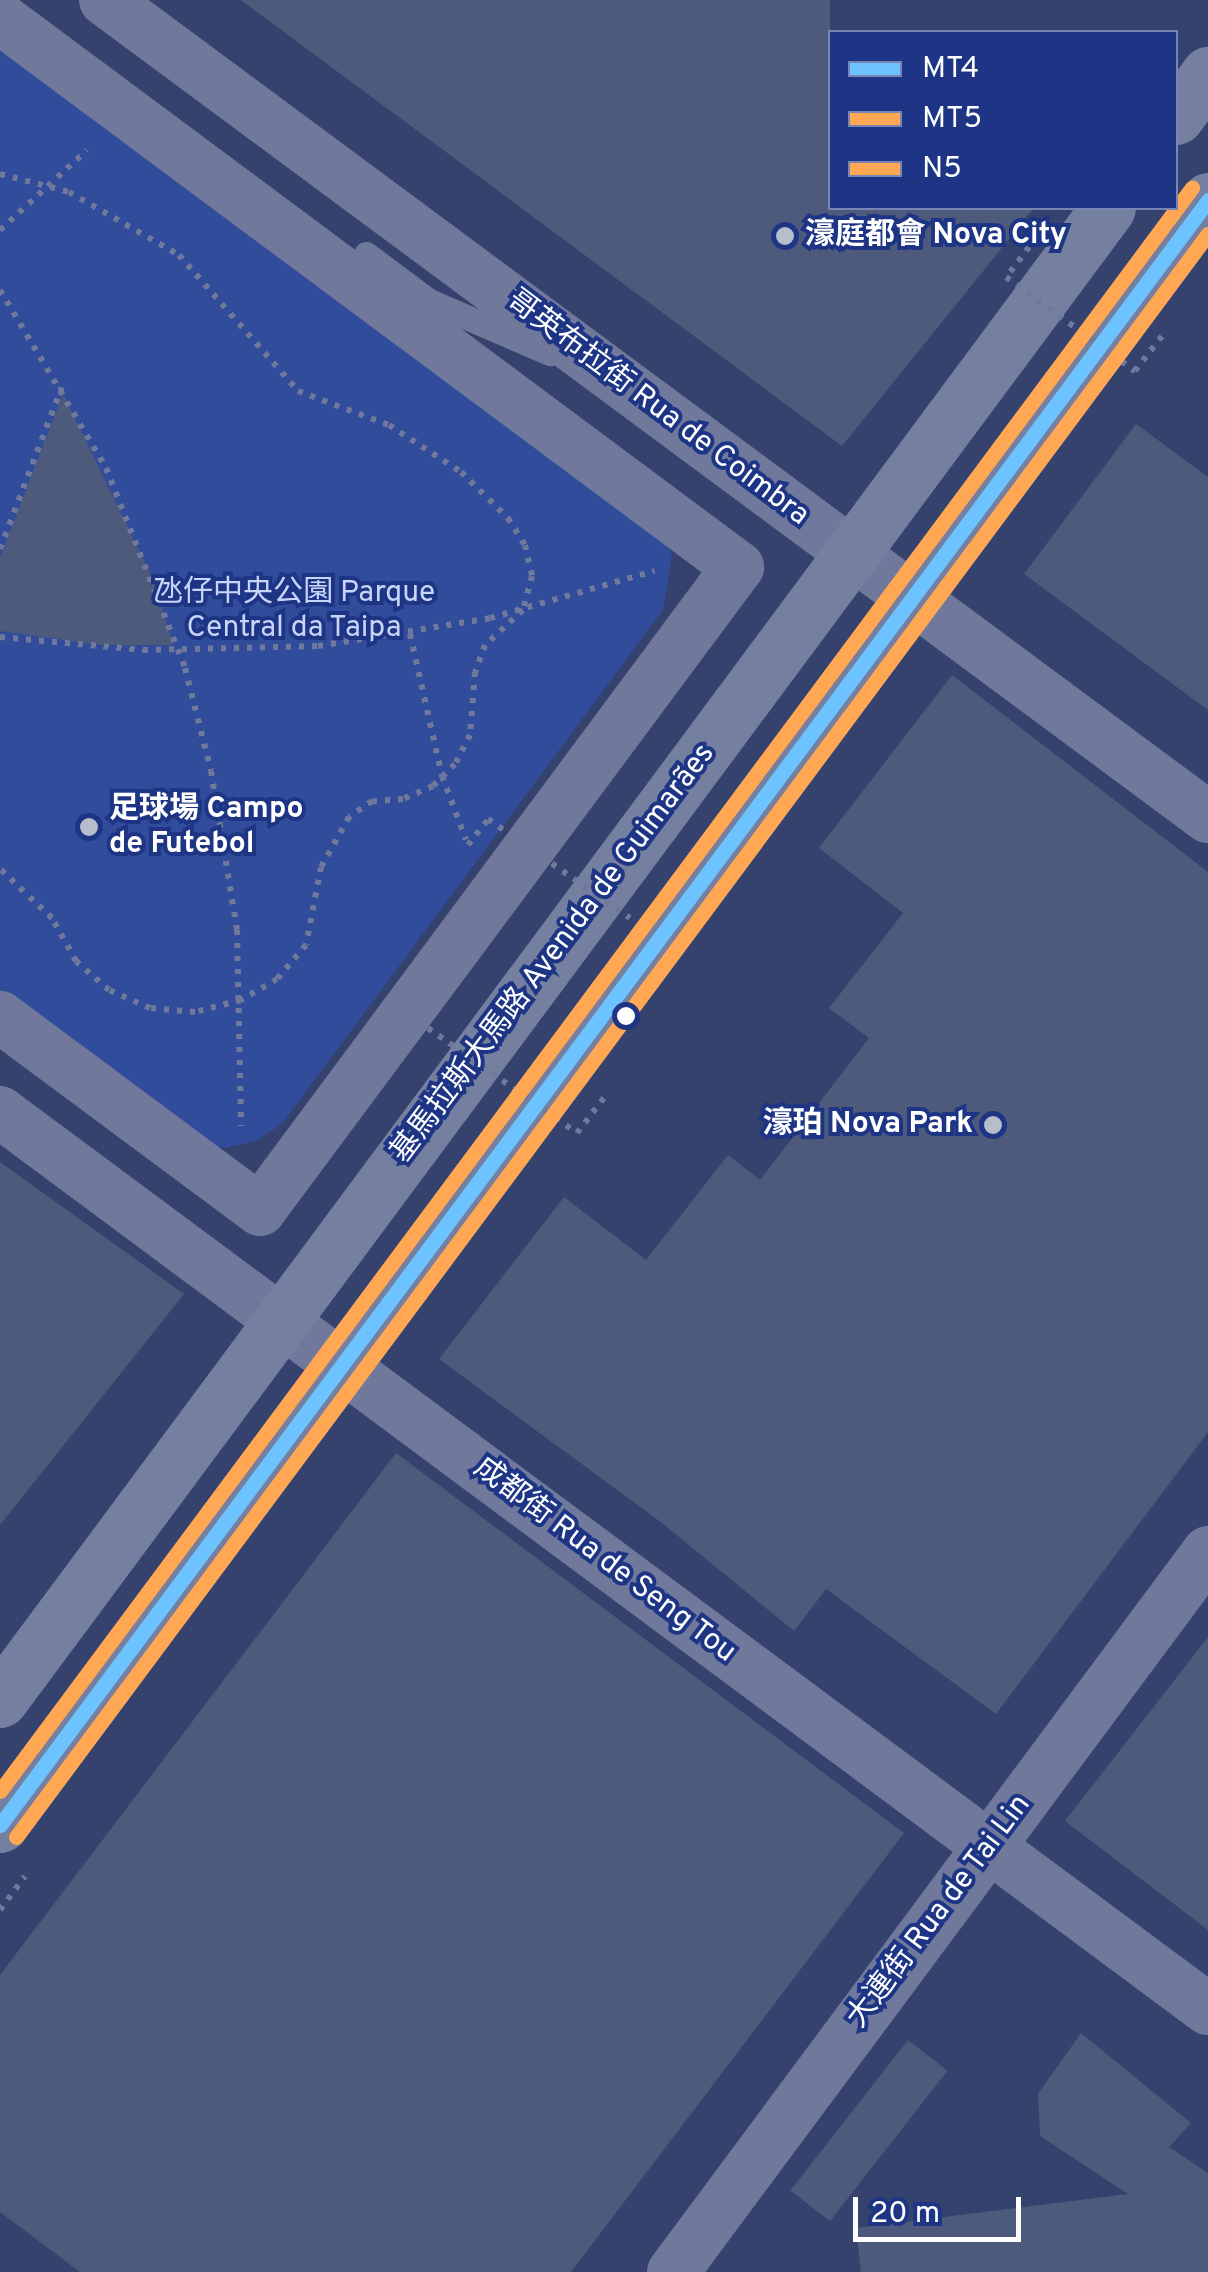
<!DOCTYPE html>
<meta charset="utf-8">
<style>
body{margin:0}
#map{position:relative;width:1208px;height:2272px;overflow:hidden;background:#34426d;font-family:Overpass,"Noto Sans SC",sans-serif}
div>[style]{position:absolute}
.green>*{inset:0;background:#314c9b}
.building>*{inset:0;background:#4e5a7c;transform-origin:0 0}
.path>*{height:6px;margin-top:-3px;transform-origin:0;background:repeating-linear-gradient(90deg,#70799b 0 5px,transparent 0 13px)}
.lane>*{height:25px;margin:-12.5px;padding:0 12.5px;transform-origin:12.5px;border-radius:12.5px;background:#70799b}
.street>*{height:52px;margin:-26px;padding:0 26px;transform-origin:26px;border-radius:26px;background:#70799b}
.secondary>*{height:55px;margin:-27.5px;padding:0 27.5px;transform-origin:27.5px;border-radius:27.5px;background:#757f9f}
.path-bridge>*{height:6px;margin-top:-3px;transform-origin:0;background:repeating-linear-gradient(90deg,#70799b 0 5px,transparent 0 13px)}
.bus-1>*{height:15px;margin:-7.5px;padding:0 7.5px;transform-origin:7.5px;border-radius:7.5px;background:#6cc3ff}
.bus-2>*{height:15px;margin:-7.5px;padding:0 7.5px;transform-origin:7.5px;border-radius:7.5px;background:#ffa753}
.bus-3>*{height:15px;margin:-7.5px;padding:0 7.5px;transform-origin:7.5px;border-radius:7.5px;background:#ffa753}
.dots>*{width:28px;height:28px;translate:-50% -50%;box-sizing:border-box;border:5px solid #1d3584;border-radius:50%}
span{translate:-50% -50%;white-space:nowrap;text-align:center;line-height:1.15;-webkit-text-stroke:8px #1d3584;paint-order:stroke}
.poi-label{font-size:30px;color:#fff;font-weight:700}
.left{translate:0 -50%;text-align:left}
.right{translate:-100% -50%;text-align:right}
.street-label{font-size:30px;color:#fff}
.park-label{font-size:30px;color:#c8d4f8}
.legend{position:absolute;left:828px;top:30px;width:350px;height:180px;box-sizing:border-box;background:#1d3584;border:2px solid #7786b5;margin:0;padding:12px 18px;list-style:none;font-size:30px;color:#fff}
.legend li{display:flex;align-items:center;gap:20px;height:50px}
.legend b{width:50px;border:2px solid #7786b5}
.scale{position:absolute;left:853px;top:2197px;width:168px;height:45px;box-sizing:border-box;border:5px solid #fff;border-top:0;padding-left:12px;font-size:30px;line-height:35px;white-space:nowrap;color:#fff;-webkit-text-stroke:8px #1d3584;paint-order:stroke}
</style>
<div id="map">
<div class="green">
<i style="clip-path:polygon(0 27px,663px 528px,672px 555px,663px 610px,282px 1124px,256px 1141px,226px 1148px,195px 1145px,0 1009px)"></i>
</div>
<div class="building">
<i style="clip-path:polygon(241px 0,830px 0,830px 208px,1034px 208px,842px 446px)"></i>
<i style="clip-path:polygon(63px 394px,156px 585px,173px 645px,102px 645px,0 631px,0 558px)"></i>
<i style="clip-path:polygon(1136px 424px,1208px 477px,1208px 710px,1024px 574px)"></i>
<i style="clip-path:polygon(952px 675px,1208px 872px,1208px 1432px,996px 1714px,826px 1589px,794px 1631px,662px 1523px,439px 1359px,564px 1197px,646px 1260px,728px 1155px,760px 1180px,869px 1038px,829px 1008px,903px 913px,819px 848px)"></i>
<i style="clip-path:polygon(0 1162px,184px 1294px,0 1525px)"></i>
<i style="clip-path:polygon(396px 1453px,904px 1833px,571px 2272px,80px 2272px,0 2212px,0 1975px)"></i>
<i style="clip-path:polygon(1208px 1637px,1208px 1930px,1065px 1821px)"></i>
<i style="clip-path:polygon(1081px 2033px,1191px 2123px,1169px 2147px,1208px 2173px,1208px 2272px,861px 2272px,856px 2228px,1128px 2194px,1040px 2136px,1038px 2094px)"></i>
<i style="left:908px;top:2040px;width:50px;height:191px;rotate:38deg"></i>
</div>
<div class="path">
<i style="left:0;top:174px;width:71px;rotate:14.6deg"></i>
<i style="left:69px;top:192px;width:127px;rotate:29.8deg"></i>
<i style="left:179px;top:255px;width:181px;rotate:48.8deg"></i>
<i style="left:298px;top:391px;width:97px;rotate:20.5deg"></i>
<i style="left:389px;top:425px;width:86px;rotate:33.1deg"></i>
<i style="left:461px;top:472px;width:66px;rotate:44.4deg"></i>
<i style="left:508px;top:518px;width:32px;rotate:58deg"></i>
<i style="left:525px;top:545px;width:32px;rotate:77deg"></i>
<i style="left:532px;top:576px;width:35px;rotate:105deg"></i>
<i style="left:523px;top:610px;width:52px;rotate:137.4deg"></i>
<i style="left:485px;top:645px;width:29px;rotate:110deg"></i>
<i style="left:475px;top:672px;width:63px;rotate:94.5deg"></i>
<i style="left:470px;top:735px;width:33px;rotate:117deg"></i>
<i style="left:455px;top:764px;width:31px;rotate:135deg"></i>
<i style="left:433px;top:786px;width:33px;rotate:157deg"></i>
<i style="left:403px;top:799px;width:31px;rotate:176deg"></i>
<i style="left:372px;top:801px;width:28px;rotate:145deg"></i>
<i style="left:349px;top:817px;width:57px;rotate:119.2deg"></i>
<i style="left:321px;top:867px;width:79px;rotate:100.9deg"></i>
<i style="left:306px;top:945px;width:45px;rotate:130.5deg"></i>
<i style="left:277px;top:979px;width:42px;rotate:149.7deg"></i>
<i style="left:241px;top:1000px;width:48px;rotate:165.4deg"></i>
<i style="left:195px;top:1012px;width:45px;rotate:-174.9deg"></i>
<i style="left:150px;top:1008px;width:45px;rotate:-156.3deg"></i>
<i style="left:109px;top:990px;width:44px;rotate:-138.7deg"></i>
<i style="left:76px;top:961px;width:49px;rotate:-119.2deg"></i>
<i style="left:52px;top:918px;width:71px;rotate:-136.7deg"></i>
<i style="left:0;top:230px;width:118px;rotate:-42.6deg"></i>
<i style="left:0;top:290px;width:207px;rotate:59.2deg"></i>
<i style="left:106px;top:468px;width:215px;rotate:68.4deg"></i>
<i style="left:185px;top:668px;width:106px;rotate:75.8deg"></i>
<i style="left:211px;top:771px;width:161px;rotate:80.7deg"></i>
<i style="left:237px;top:930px;width:196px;rotate:88.8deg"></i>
<i style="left:0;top:549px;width:173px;rotate:-69.1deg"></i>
<i style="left:410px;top:634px;width:146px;rotate:77.3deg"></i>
<i style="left:442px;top:776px;width:68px;rotate:69.4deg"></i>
<i style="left:0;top:637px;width:144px;rotate:5.2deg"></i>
<i style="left:143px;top:650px;width:175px;rotate:-1.3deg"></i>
<i style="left:318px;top:646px;width:174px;rotate:-9.2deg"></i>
<i style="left:490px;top:618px;width:171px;rotate:-16deg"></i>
<i style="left:0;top:1910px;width:42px;rotate:-53.7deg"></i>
</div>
<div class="lane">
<i style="left:366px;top:254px;width:79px;rotate:36.7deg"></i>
<i style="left:429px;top:301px;width:132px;rotate:23.3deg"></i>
</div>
<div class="street">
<i style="left:105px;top:0;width:1373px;rotate:36.53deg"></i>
<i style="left:0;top:18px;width:920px;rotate:36.65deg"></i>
<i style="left:738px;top:567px;width:801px;rotate:126.63deg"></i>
<i style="left:260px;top:1210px;width:324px;rotate:-143.4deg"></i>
<i style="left:0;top:1112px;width:1505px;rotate:36.6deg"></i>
<i style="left:673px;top:2272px;width:897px;rotate:-53.39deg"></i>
</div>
<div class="secondary">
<i style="left:1176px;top:117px;width:54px;rotate:-53.3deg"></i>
<i style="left:0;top:1700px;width:1858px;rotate:-53.4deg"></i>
<i style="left:0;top:1825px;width:2025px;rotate:-53.37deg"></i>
</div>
<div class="path-bridge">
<i style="left:1029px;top:247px;width:38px;rotate:127deg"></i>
<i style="left:1006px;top:277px;width:160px;rotate:36.1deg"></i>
<i style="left:1135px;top:371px;width:44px;rotate:-52.4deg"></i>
<i style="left:468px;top:845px;width:33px;rotate:-52deg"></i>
<i style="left:488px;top:819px;width:173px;rotate:34.9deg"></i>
<i style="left:428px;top:1028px;width:182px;rotate:35.2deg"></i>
<i style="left:577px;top:1133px;width:48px;rotate:-52.7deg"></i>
</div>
<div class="bus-1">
<i style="left:0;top:1825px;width:2025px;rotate:-53.37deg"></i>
</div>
<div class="bus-2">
<i style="left:16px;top:1837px;width:1998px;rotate:-53.37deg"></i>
</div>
<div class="bus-3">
<i style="left:0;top:1791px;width:1998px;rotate:-53.37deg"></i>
</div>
<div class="dots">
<i style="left:785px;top:236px;background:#b8bdcc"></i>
<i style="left:89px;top:827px;background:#b8bdcc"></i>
<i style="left:626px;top:1016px;background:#fff"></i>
<i style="left:993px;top:1125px;background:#b8bdcc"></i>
</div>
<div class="poi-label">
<span class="left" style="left:805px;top:236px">濠庭都會 Nova City</span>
<span class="left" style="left:109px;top:827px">足球場 Campo<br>de Futebol</span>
<span class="right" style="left:973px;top:1125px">濠珀 Nova Park</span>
</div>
<div class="street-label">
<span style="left:657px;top:409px;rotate:37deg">哥英布拉街 Rua de Coimbra</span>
<span style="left:554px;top:954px;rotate:-53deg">基馬拉斯大馬路 Avenida de Guimarães</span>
<span style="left:604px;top:1561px;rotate:37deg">成都街 Rua de Seng Tou</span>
<span style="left:940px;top:1912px;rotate:-53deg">大連街 Rua de Tai Lin</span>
</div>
<div class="park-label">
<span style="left:294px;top:611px">氹仔中央公園 Parque<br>Central da Taipa</span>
</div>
<ul class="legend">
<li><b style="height:12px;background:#6cc3ff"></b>MT4</li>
<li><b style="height:12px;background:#ffa753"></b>MT5</li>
<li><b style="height:12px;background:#ffa753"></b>N5</li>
</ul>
<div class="scale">20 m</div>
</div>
